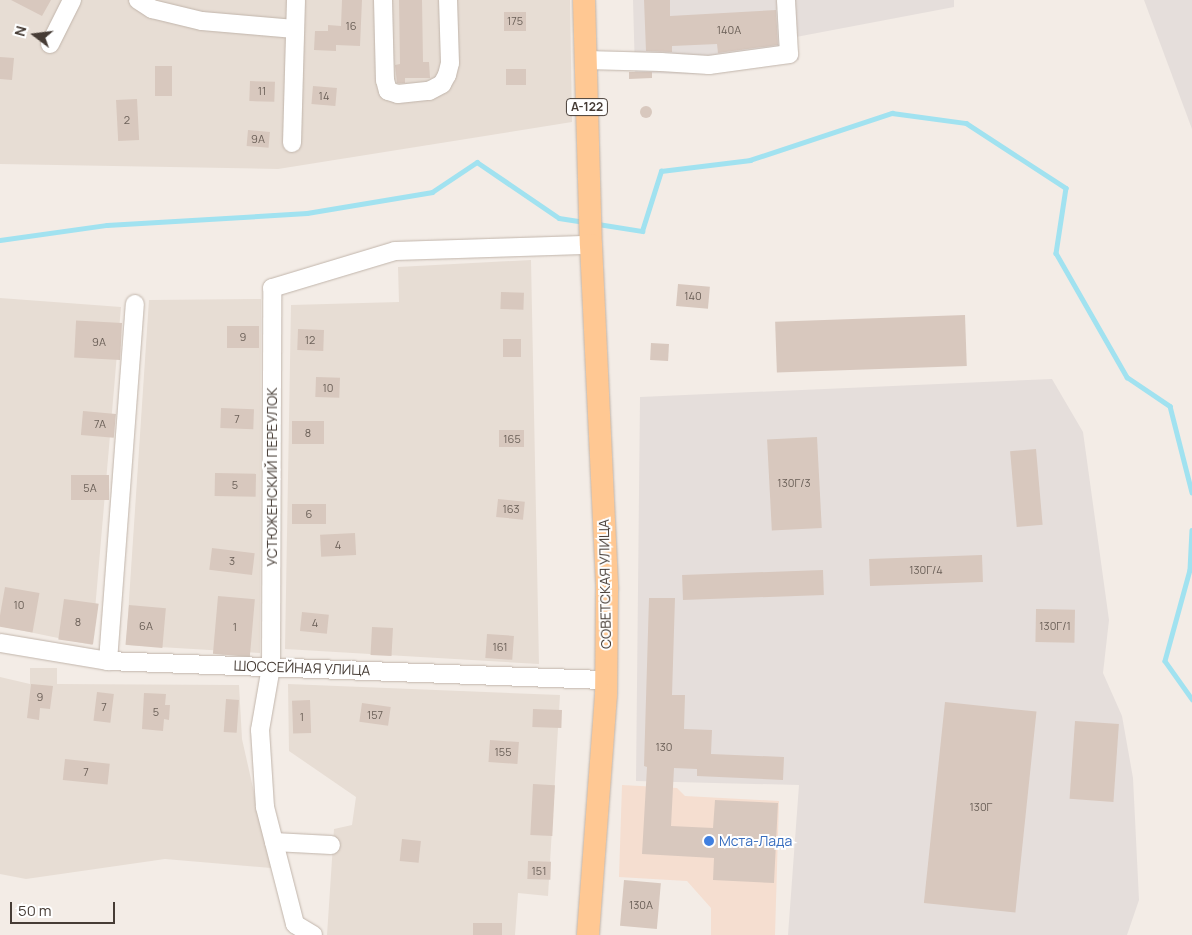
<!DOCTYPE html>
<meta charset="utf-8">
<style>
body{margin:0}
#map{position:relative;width:1192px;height:935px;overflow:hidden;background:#f3ece6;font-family:Manrope,sans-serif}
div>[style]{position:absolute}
.residential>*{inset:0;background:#e7ddd4}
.commercial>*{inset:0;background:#f5ded0}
.industrial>*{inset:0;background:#e5dedb}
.stream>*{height:4.5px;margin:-2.25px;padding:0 2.25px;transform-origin:2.25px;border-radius:2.25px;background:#a1e2f0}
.building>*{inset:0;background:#d8c8be;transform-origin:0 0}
.round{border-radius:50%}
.roads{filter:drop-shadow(0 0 1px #c1b5ab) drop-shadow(0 0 1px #c1b5ab)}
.minor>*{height:18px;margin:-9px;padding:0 9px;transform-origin:9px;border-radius:9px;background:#fff}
.major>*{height:22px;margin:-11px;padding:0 11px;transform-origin:11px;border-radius:11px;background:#ffc893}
.dots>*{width:14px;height:14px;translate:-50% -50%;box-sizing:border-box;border:2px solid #fff;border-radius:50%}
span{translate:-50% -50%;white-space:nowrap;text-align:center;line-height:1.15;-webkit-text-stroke:4px #fff;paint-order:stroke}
.number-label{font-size:11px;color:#6a5f57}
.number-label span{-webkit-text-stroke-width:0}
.shield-label span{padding:1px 4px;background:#fff;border:1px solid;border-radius:4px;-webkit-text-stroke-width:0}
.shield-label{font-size:12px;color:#463c35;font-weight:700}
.street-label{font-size:14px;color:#463c35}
.shop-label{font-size:14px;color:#366cbe}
.left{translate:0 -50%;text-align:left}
.north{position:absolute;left:10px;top:10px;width:50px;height:50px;-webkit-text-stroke:4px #fff;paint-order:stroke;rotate:285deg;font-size:14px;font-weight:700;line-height:20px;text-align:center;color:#463c35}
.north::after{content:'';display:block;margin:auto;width:18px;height:22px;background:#463c35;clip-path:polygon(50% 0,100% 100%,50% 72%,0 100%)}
.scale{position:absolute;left:10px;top:902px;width:105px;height:22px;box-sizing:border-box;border:2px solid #463c35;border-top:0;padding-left:6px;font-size:15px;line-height:18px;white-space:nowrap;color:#463c35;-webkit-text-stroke:4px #fff;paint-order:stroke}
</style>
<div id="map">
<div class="residential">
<i style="clip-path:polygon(0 0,570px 0,572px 122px,278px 169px,0 164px)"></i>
<i style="clip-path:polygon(531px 260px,539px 664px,285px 649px,291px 305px,399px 302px,398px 267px)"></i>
<i style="clip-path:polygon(0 298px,121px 307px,92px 645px,0 626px)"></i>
<i style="clip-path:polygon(261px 299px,260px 653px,126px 645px,149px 300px)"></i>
<i style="clip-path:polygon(30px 668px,57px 668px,57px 684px,239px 685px,242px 739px,271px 868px,165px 859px,26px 879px,0 874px,0 677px,30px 684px)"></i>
<i style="clip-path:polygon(288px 684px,560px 695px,548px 896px,518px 893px,515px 935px,327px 935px,334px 829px,352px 825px,356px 797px,289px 751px)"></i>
</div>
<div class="commercial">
<i style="clip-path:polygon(622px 785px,677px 788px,685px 796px,779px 801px,775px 935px,711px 935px,711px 908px,687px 881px,619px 877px)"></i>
</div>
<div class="industrial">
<i style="clip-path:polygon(633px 0,954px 0,954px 7px,796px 37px,799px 60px,695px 74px,635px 73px)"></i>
<i style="clip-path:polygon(1144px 0,1192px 0,1192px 129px)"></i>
<i style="clip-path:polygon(1052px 379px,1083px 432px,1109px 620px,1103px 673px,1122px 716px,1133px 778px,1139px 900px,1127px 935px,788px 935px,799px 785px,636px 781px,640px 397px)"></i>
</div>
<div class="stream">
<i style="left:598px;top:224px;width:45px;rotate:9deg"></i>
<i style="left:642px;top:231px;width:63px;rotate:-72.4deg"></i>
<i style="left:661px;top:171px;width:90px;rotate:-7deg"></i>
<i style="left:750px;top:160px;width:150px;rotate:-18.3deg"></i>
<i style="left:892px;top:113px;width:75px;rotate:7.7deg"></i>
<i style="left:966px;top:123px;width:119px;rotate:33deg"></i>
<i style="left:1066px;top:188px;width:66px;rotate:98.7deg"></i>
<i style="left:1056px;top:253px;width:143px;rotate:60.2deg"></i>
<i style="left:1127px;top:377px;width:52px;rotate:34deg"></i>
<i style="left:1170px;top:406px;width:89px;rotate:75.7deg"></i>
<i style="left:0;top:240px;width:108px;rotate:-8deg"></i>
<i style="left:107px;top:225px;width:200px;rotate:-3.4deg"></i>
<i style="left:307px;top:213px;width:127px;rotate:-9.5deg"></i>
<i style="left:432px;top:192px;width:54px;rotate:-33.7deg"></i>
<i style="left:477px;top:162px;width:99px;rotate:34.3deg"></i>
<i style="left:559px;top:218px;width:24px;rotate:9deg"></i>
<i style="left:1192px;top:530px;width:40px;rotate:92.9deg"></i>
<i style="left:1190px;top:570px;width:94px;rotate:105.4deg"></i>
<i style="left:1165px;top:661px;width:47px;rotate:54.6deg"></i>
</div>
<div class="building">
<i style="clip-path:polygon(11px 0,51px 0,42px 16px)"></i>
<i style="clip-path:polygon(342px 0,362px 0,360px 46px,336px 45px,336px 51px,314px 50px,315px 31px,328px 31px,328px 25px,341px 26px)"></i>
<i style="clip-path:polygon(399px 0,422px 0,423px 62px,429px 62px,430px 78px,405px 78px,405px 83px,397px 83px,395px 65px,400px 64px)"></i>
<i style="clip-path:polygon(644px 0,670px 0,670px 16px,776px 10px,778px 45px,718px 53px,717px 44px,672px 46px,672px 52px,646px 51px)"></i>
<i style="left:504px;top:12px;width:22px;height:19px"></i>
<i style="clip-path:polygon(0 57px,14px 58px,12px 80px,0 79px)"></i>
<i style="left:172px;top:66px;width:30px;height:17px;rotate:90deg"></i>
<i style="left:506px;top:69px;width:20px;height:16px"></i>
<i style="clip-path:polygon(629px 72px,652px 72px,652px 78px,629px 79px)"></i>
<i style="left:250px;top:81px;width:25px;height:20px;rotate:2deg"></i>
<i style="left:313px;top:86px;width:24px;height:18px;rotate:5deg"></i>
<i style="left:137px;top:99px;width:41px;height:21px;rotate:87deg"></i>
<i class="round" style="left:640px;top:106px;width:12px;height:12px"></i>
<i style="left:248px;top:130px;width:22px;height:16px;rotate:5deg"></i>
<i style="left:678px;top:284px;width:32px;height:22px;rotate:5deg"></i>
<i style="left:501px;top:292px;width:23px;height:17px;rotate:2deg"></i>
<i style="left:965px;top:315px;width:51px;height:190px;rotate:88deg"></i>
<i style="left:122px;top:323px;width:37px;height:46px;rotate:93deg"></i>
<i style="left:227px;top:326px;width:32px;height:22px"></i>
<i style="left:298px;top:329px;width:26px;height:21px;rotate:2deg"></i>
<i style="left:503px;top:339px;width:18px;height:18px"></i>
<i style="left:651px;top:343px;width:18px;height:17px;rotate:3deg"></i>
<i style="left:316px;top:377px;width:24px;height:20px;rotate:2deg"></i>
<i style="left:221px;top:408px;width:33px;height:20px;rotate:2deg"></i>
<i style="left:83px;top:411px;width:33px;height:24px;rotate:5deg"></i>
<i style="left:292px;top:421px;width:32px;height:23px"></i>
<i style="left:499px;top:430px;width:25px;height:17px"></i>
<i style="left:817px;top:437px;width:91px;height:50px;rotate:87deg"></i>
<i style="left:1036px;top:449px;width:76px;height:26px;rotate:85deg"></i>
<i style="left:215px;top:473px;width:41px;height:23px;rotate:1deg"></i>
<i style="left:71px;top:475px;width:38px;height:25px"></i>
<i style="left:498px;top:499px;width:27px;height:18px;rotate:6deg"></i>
<i style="left:292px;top:504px;width:34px;height:20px"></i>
<i style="left:355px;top:533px;width:22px;height:35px;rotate:87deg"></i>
<i style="left:212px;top:548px;width:43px;height:22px;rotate:7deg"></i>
<i style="left:982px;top:555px;width:27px;height:113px;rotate:88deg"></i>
<i style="left:823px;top:570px;width:25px;height:141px;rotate:88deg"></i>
<i style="left:5px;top:587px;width:35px;height:40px;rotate:10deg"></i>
<i style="left:218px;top:596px;width:37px;height:58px;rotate:5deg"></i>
<i style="clip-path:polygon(649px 598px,675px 598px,672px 695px,685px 695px,684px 729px,712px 730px,711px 754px,784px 757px,783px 780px,697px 776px,697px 769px,674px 768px,671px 826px,713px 828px,715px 800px,778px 803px,774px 883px,713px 880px,714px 858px,642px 854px,647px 767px,644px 766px)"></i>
<i style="left:64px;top:599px;width:35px;height:41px;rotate:8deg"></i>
<i style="left:129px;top:605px;width:37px;height:40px;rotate:5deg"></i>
<i style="left:1036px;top:609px;width:39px;height:33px;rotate:1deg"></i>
<i style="left:302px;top:612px;width:27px;height:19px;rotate:6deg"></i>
<i style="left:372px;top:627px;width:21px;height:28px;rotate:3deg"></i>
<i style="left:487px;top:634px;width:27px;height:24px;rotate:4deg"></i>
<i style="clip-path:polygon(31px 684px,53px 686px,50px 709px,40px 708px,39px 720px,27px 718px)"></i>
<i style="left:97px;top:692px;width:17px;height:29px;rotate:7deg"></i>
<i style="clip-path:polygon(144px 693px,166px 694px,165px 705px,170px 705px,169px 720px,164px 719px,163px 731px,142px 729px)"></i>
<i style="left:226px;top:699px;width:13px;height:33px;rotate:4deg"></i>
<i style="left:310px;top:700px;width:33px;height:18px;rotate:88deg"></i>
<i style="left:945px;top:702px;width:92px;height:202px;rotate:6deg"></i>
<i style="left:362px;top:703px;width:29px;height:19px;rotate:8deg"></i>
<i style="left:533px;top:709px;width:29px;height:18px;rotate:2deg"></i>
<i style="left:1075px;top:721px;width:44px;height:78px;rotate:4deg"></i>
<i style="left:490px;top:740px;width:29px;height:22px;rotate:4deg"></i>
<i style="left:65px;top:759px;width:45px;height:21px;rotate:6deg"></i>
<i style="left:533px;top:784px;width:22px;height:51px;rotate:3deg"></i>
<i style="left:402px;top:839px;width:19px;height:22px;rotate:6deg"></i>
<i style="left:528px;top:861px;width:23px;height:18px;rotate:2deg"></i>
<i style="left:624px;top:880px;width:37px;height:46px;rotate:5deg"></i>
<i style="left:502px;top:923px;width:12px;height:29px;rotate:90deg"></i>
</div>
<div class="roads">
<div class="minor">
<i style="left:138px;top:0;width:17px;rotate:33deg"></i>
<i style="left:152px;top:9px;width:51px;rotate:13.5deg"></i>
<i style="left:202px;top:21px;width:93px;rotate:4.9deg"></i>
<i style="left:383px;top:0;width:80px;rotate:88.6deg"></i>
<i style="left:385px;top:80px;width:11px;rotate:75deg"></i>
<i style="left:388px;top:91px;width:10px;rotate:17deg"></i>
<i style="left:398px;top:94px;width:31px;rotate:-6deg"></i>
<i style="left:429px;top:91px;width:15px;rotate:-28deg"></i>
<i style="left:442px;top:84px;width:10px;rotate:-61deg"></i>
<i style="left:447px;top:75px;width:12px;rotate:-76deg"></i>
<i style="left:450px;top:63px;width:63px;rotate:-91.8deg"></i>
<i style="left:50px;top:44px;width:49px;rotate:-63.4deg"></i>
<i style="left:586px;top:60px;width:75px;rotate:1.5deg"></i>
<i style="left:661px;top:62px;width:48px;rotate:3.6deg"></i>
<i style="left:709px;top:65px;width:81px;rotate:-7.8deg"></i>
<i style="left:789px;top:54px;width:54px;rotate:-93.2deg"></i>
<i style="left:292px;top:143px;width:143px;rotate:-88.4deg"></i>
<i style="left:0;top:643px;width:109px;rotate:9.5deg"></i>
<i style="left:108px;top:661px;width:498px;rotate:2.2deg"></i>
<i style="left:108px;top:661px;width:358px;rotate:-85.7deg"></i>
<i style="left:274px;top:842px;width:57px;rotate:3deg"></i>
<i style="left:313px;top:935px;width:21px;rotate:-149deg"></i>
<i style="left:295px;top:924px;width:121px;rotate:-104.4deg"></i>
<i style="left:265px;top:807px;width:77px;rotate:-93.7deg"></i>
<i style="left:260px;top:730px;width:64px;rotate:-80.1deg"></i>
<i style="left:271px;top:667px;width:379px;rotate:-89.8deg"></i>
<i style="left:272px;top:288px;width:128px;rotate:-16.7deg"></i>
<i style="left:395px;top:251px;width:196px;rotate:-1.8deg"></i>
</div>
<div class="major">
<i style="left:584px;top:0;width:245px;rotate:88.4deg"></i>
<i style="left:591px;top:245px;width:345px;rotate:87.3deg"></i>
<i style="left:607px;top:590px;width:105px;rotate:90.5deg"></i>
<i style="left:606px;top:695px;width:241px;rotate:94.3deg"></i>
</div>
</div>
<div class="dots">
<i style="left:709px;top:841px;background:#3f7fe0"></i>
</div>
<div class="number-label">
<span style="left:515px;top:21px">175</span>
<span style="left:351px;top:26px">16</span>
<span style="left:729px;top:30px">140А</span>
<span style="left:262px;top:91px">11</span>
<span style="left:324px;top:96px">14</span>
<span style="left:127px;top:120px">2</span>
<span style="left:258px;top:139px">9А</span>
<span style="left:693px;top:296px">140</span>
<span style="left:243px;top:337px">9</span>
<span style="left:310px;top:340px">12</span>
<span style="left:99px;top:342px">9А</span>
<span style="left:328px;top:388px">10</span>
<span style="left:237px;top:419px">7</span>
<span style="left:100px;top:424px">7А</span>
<span style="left:308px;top:433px">8</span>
<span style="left:512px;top:439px">165</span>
<span style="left:794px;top:483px">130Г/3</span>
<span style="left:235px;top:485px">5</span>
<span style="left:90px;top:488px">5А</span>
<span style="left:511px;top:509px">163</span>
<span style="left:309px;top:514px">6</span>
<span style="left:338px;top:545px">4</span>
<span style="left:232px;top:561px">3</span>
<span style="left:926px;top:570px">130Г/4</span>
<span style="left:19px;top:605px">10</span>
<span style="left:78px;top:622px">8</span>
<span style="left:315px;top:623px">4</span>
<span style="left:146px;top:626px">6А</span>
<span style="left:1055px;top:626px">130Г/1</span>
<span style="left:235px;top:627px">1</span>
<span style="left:500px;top:647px">161</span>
<span style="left:40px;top:697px">9</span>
<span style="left:104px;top:707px">7</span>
<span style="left:156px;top:712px">5</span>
<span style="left:375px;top:715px">157</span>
<span style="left:302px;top:717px">1</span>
<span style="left:664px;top:747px">130</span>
<span style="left:503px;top:752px">155</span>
<span style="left:86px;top:772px">7</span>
<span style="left:981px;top:807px">130Г</span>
<span style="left:539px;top:871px">151</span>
<span style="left:641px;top:905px">130А</span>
</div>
<div class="shield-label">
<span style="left:587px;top:107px">А-122</span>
</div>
<div class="street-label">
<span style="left:272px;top:477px;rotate:-90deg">УСТЮЖЕНСКИЙ ПЕРЕУЛОК</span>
<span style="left:605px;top:584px;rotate:-91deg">СОВЕТСКАЯ УЛИЦА</span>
<span style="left:302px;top:668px;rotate:2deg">ШОССЕЙНАЯ УЛИЦА</span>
</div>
<div class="shop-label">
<span class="left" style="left:719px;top:841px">Мста-Лада</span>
</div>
<div class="north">N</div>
<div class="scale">50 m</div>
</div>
